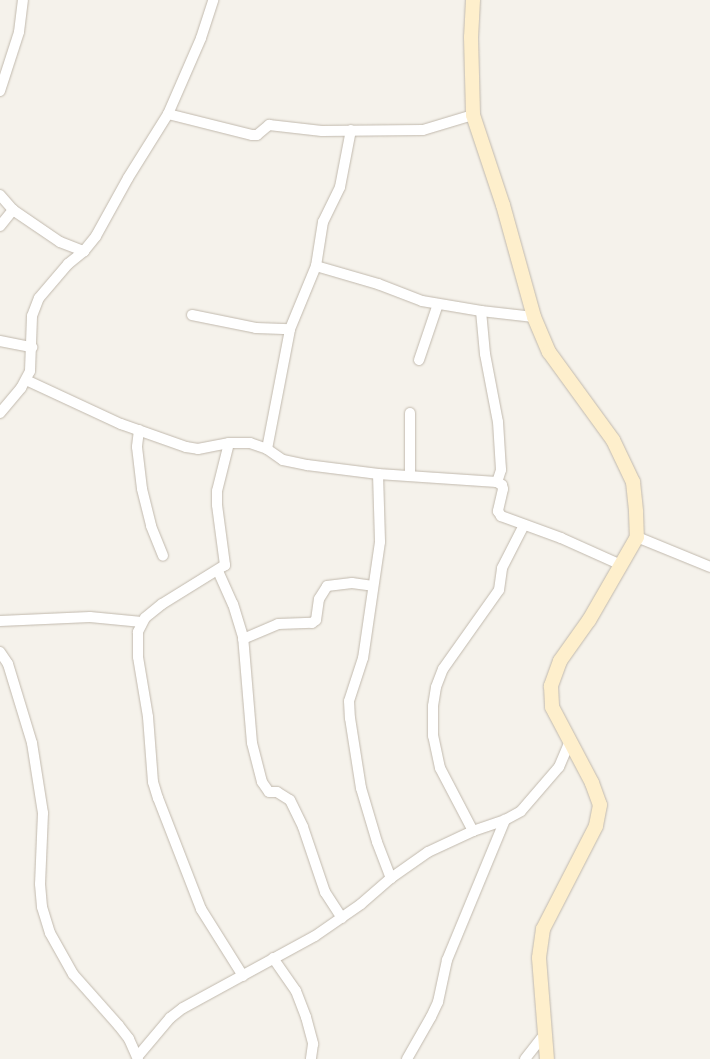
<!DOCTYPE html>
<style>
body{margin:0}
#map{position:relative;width:710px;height:1059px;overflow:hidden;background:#f5f2eb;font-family:"Golos Text",sans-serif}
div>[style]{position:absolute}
.roads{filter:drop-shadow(0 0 1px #c1b9ad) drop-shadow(0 0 1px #c1b9ad)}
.street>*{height:10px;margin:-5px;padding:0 5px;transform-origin:5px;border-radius:5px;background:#fff}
.secondary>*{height:14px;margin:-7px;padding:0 7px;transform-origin:7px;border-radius:7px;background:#feefcc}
span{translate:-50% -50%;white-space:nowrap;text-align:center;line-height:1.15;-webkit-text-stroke:4px #fff;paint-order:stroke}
</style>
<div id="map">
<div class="roads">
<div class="street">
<i style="left:0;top:91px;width:62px;rotate:-72.1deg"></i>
<i style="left:19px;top:32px;width:32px;rotate:-83deg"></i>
<i style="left:168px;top:114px;width:87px;rotate:14deg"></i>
<i style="left:252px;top:135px;width:5px"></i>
<i style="left:257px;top:135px;width:16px;rotate:-40deg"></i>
<i style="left:269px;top:125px;width:53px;rotate:6.5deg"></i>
<i style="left:322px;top:131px;width:101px;rotate:-0.6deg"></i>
<i style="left:423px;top:130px;width:52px;rotate:-16.7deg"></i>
<i style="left:0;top:195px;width:20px;rotate:49deg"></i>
<i style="left:13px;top:210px;width:57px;rotate:34.2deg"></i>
<i style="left:60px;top:242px;width:26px;rotate:21deg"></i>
<i style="left:0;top:226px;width:21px;rotate:-51deg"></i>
<i style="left:316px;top:266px;width:65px;rotate:16.2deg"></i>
<i style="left:378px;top:284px;width:47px;rotate:21.1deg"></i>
<i style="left:422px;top:301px;width:60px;rotate:9.6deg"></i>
<i style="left:481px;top:311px;width:53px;rotate:6.5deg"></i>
<i style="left:481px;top:311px;width:43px;rotate:84.7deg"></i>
<i style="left:485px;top:354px;width:69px;rotate:79.2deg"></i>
<i style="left:498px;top:422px;width:48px;rotate:86.4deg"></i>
<i style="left:501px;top:470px;width:13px;rotate:108deg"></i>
<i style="left:192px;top:315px;width:65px;rotate:11.5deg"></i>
<i style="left:256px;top:328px;width:34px;rotate:2deg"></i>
<i style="left:0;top:341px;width:33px;rotate:11deg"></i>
<i style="left:419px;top:360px;width:59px;rotate:-71.3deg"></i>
<i style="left:26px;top:380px;width:105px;rotate:24.9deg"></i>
<i style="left:121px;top:424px;width:69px;rotate:19.5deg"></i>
<i style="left:186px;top:447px;width:12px;rotate:9deg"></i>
<i style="left:198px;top:449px;width:32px;rotate:-11deg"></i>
<i style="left:229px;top:443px;width:21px"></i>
<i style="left:250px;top:443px;width:18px;rotate:19deg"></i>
<i style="left:267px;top:449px;width:19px;rotate:35deg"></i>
<i style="left:283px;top:460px;width:25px;rotate:12deg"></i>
<i style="left:307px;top:465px;width:72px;rotate:7.2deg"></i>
<i style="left:378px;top:474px;width:119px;rotate:3.8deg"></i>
<i style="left:497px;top:482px;width:6px;rotate:31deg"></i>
<i style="left:502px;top:485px;width:4px;rotate:76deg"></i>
<i style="left:503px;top:489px;width:23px;rotate:103deg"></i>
<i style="left:498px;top:511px;width:6px;rotate:59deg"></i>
<i style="left:501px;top:516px;width:64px;rotate:20.1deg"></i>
<i style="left:561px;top:538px;width:66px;rotate:24.2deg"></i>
<i style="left:0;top:413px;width:33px;rotate:-50deg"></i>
<i style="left:21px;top:388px;width:19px;rotate:-62deg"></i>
<i style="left:30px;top:371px;width:55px;rotate:-87.9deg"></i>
<i style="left:32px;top:316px;width:19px;rotate:-69deg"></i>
<i style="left:39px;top:298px;width:45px;rotate:-49.5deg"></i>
<i style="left:68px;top:264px;width:21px;rotate:-39deg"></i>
<i style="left:84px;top:251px;width:19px;rotate:-51deg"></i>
<i style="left:96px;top:236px;width:66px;rotate:-61.1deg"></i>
<i style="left:128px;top:178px;width:75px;rotate:-58deg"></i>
<i style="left:168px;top:114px;width:83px;rotate:-66.5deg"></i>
<i style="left:201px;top:38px;width:40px;rotate:-72deg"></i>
<i style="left:410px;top:413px;width:63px;rotate:90deg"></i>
<i style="left:139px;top:430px;width:17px;rotate:97deg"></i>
<i style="left:137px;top:447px;width:42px;rotate:83.2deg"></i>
<i style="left:142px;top:489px;width:38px;rotate:76deg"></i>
<i style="left:151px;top:526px;width:32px;rotate:68deg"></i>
<i style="left:229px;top:443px;width:49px;rotate:104deg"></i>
<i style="left:217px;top:491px;width:14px;rotate:90deg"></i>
<i style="left:217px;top:505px;width:61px;rotate:82.4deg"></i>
<i style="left:225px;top:565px;width:74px;rotate:148.2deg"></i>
<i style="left:162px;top:604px;width:22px;rotate:141deg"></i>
<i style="left:145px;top:618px;width:16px;rotate:117deg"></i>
<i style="left:138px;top:632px;width:25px;rotate:90deg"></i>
<i style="left:138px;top:657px;width:61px;rotate:80.5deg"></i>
<i style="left:148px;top:717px;width:65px;rotate:85.6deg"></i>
<i style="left:153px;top:782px;width:17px;rotate:73deg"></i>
<i style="left:158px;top:798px;width:119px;rotate:68.8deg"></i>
<i style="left:201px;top:909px;width:79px;rotate:57.9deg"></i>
<i style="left:267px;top:449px;width:122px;rotate:-79.1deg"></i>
<i style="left:290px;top:329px;width:68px;rotate:-67.6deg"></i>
<i style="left:316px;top:266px;width:45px;rotate:-81deg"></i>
<i style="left:323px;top:222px;width:39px;rotate:-64deg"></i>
<i style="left:340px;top:187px;width:58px;rotate:-79.1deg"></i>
<i style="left:378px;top:474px;width:68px;rotate:88.3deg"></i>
<i style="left:380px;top:542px;width:117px;rotate:98.3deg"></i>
<i style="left:363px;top:658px;width:45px;rotate:108deg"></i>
<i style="left:349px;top:701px;width:17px;rotate:87deg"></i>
<i style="left:350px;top:718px;width:71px;rotate:81.1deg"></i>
<i style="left:361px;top:788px;width:56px;rotate:73.5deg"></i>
<i style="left:377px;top:842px;width:39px;rotate:69deg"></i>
<i style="left:637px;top:537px;width:79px;rotate:22.3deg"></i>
<i style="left:218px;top:571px;width:36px;rotate:66deg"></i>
<i style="left:233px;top:604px;width:34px;rotate:73deg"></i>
<i style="left:243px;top:636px;width:107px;rotate:85.2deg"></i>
<i style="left:252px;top:743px;width:40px;rotate:75.6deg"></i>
<i style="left:262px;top:782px;width:12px;rotate:55deg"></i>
<i style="left:269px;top:792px;width:8px"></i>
<i style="left:277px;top:792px;width:15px;rotate:32deg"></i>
<i style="left:290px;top:800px;width:30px;rotate:64deg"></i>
<i style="left:303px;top:827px;width:69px;rotate:71.3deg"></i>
<i style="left:325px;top:892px;width:31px;rotate:57deg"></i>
<i style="left:0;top:621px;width:90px;rotate:-2.5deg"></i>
<i style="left:90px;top:617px;width:52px;rotate:5.5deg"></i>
<i style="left:243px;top:639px;width:38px;rotate:-23deg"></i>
<i style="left:278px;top:624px;width:34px;rotate:-2deg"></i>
<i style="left:312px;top:623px;width:5px;rotate:-37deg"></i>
<i style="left:316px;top:620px;width:21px;rotate:-82deg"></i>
<i style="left:319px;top:599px;width:15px;rotate:-58deg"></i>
<i style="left:327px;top:586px;width:25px;rotate:-7deg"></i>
<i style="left:352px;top:583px;width:21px;rotate:8deg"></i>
<i style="left:0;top:652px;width:14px;rotate:56deg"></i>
<i style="left:8px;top:664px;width:83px;rotate:73.1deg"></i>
<i style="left:32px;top:743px;width:71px;rotate:81.1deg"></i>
<i style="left:43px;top:813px;width:71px;rotate:92.4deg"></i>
<i style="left:40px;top:884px;width:23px;rotate:85deg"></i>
<i style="left:42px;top:907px;width:27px;rotate:73deg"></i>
<i style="left:50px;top:933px;width:47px;rotate:60.7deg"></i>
<i style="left:73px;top:974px;width:69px;rotate:48.5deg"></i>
<i style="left:119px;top:1026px;width:16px;rotate:52deg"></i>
<i style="left:129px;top:1039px;width:22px;rotate:66deg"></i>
<i style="left:473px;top:831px;width:71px;rotate:-117.6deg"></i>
<i style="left:440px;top:768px;width:33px;rotate:-102deg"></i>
<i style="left:433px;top:736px;width:30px;rotate:-90deg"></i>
<i style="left:433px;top:706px;width:19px;rotate:-81deg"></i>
<i style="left:436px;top:687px;width:19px;rotate:-69deg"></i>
<i style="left:443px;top:669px;width:97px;rotate:-54.7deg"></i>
<i style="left:499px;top:590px;width:22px;rotate:-82deg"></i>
<i style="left:502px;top:568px;width:48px;rotate:-62.9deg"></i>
<i style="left:273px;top:958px;width:40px;rotate:55.1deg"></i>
<i style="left:296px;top:991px;width:28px;rotate:69deg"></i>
<i style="left:306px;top:1017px;width:28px;rotate:75deg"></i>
<i style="left:313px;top:1044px;width:15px;rotate:98deg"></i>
<i style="left:138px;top:1056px;width:50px;rotate:-49.9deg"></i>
<i style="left:170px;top:1018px;width:16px;rotate:-38deg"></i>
<i style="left:183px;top:1008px;width:150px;rotate:-28.6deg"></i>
<i style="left:315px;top:936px;width:56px;rotate:-34.8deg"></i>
<i style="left:361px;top:904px;width:40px;rotate:-41deg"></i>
<i style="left:391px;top:878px;width:45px;rotate:-35.1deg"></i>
<i style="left:428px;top:852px;width:50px;rotate:-25deg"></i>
<i style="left:473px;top:831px;width:34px;rotate:-19deg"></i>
<i style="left:505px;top:820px;width:18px;rotate:-29deg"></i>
<i style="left:521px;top:811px;width:58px;rotate:-49.2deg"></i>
<i style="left:559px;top:767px;width:26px;rotate:-67deg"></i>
<i style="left:407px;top:1059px;width:48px;rotate:-60.3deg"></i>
<i style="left:431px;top:1017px;width:17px;rotate:-65deg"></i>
<i style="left:438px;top:1002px;width:43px;rotate:-77.9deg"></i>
<i style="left:447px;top:960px;width:152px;rotate:-67.5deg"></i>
<i style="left:525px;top:1059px;width:34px;rotate:-52deg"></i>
</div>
<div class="secondary">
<i style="left:473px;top:0;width:37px;rotate:93deg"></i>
<i style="left:471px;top:37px;width:78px;rotate:88.5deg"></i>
<i style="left:473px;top:115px;width:95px;rotate:71.6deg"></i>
<i style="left:503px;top:205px;width:116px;rotate:74.5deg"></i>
<i style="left:534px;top:317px;width:38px;rotate:67deg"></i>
<i style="left:549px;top:352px;width:109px;rotate:54deg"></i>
<i style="left:613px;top:440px;width:47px;rotate:64.5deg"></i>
<i style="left:633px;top:482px;width:30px;rotate:84deg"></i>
<i style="left:636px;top:512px;width:25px;rotate:88deg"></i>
<i style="left:637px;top:537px;width:96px;rotate:120deg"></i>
<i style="left:589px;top:620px;width:50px;rotate:125.3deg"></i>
<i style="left:560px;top:661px;width:27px;rotate:110deg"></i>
<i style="left:551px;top:686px;width:21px;rotate:87deg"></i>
<i style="left:552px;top:707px;width:86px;rotate:62.2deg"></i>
<i style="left:592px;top:783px;width:23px;rotate:70deg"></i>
<i style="left:600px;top:805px;width:21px;rotate:101deg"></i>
<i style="left:596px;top:826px;width:116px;rotate:117.2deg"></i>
<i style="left:543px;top:929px;width:29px;rotate:98deg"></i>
<i style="left:539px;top:958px;width:101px;rotate:85.5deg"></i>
</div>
</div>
</div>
